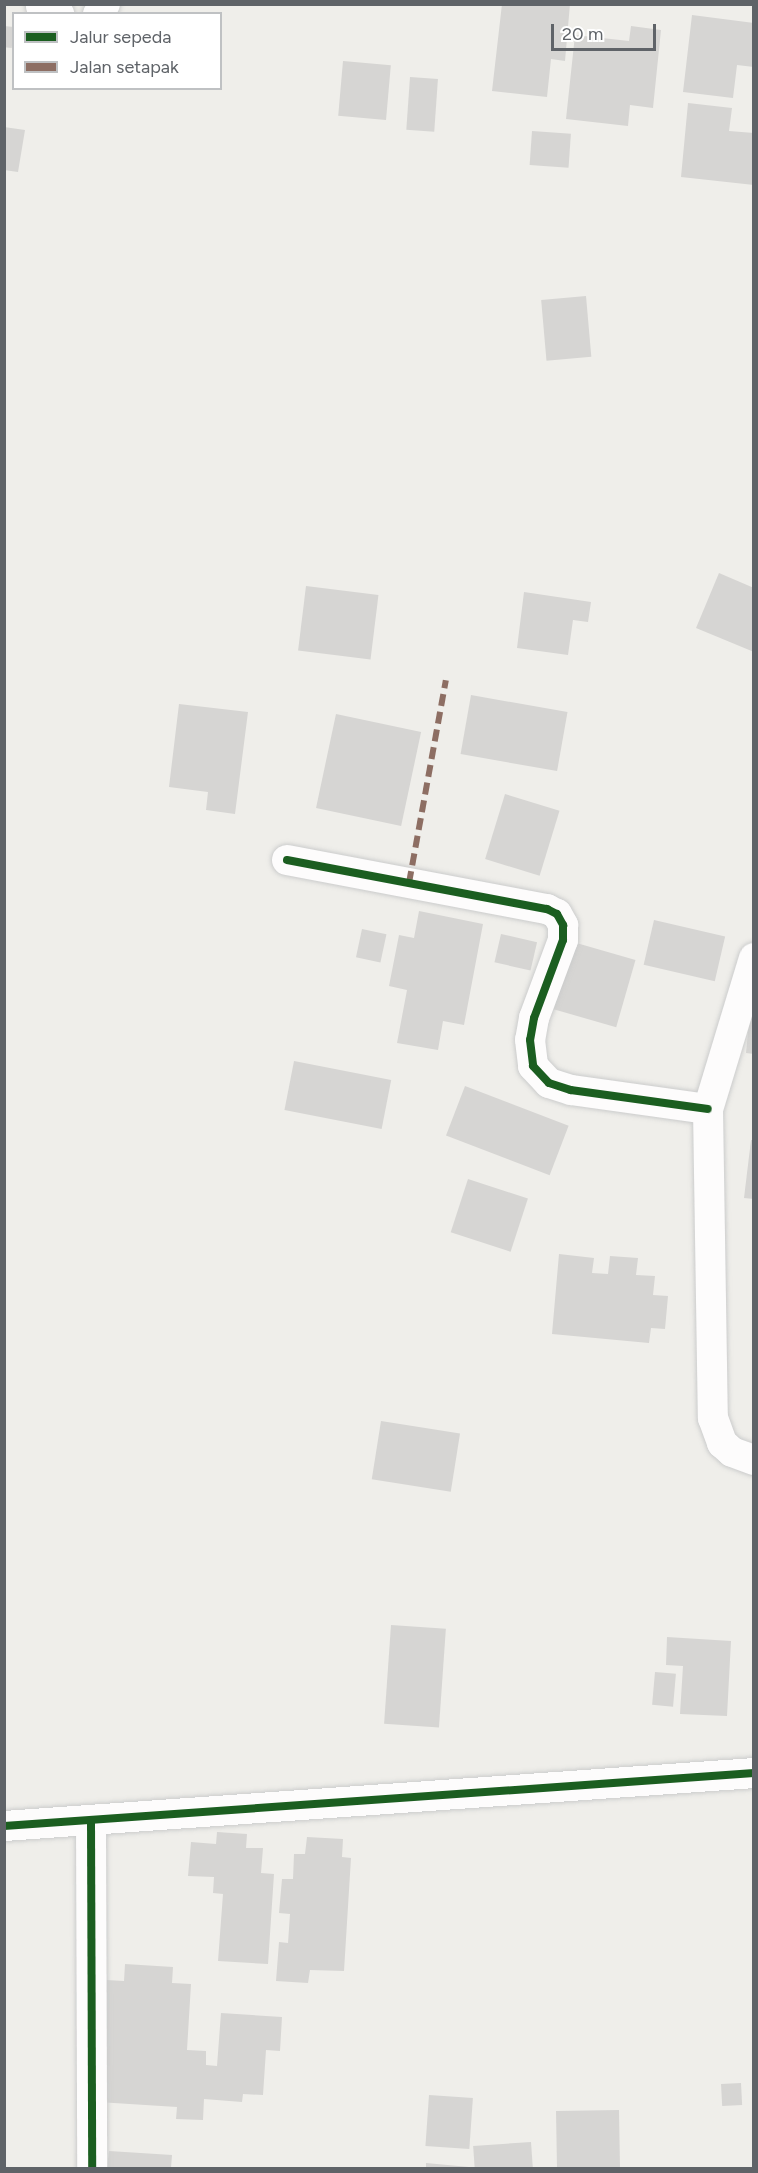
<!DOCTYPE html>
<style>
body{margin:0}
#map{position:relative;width:758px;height:2173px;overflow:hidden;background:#efeeea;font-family:Figtree,sans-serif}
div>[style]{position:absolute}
.building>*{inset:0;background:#d6d5d3;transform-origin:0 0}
.roads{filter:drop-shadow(0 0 2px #cbcccc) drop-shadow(0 0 2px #cbcccc)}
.minor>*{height:30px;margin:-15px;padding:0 15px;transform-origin:15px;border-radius:15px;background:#fdfcfc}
.quiet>*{height:6px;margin-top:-3px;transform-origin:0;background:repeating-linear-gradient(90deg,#8d6e63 0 12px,transparent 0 18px)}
.cycleway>*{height:8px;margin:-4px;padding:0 4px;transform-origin:4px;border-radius:4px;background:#1b5e20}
span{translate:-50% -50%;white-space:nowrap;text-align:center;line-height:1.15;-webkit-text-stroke:4.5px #fff;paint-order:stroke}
.frame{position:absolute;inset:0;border:6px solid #5f6368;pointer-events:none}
.legend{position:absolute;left:12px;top:12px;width:210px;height:78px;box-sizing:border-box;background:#fff;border:2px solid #bfc1c3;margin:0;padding:8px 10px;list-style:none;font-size:18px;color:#5f6368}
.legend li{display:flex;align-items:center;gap:12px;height:30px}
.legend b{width:30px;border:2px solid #bfc1c3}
.scale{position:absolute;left:551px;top:24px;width:105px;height:27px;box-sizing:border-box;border:3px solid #5f6368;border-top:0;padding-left:8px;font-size:18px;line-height:21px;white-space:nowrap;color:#5f6368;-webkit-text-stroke:4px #fff;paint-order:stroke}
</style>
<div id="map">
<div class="building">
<i style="clip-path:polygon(502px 4px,570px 4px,565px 61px,551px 59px,547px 97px,492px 91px)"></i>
<i style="clip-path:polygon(692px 15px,754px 23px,754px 67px,737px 65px,733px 98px,683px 92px)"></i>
<i style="left:4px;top:26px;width:10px;height:21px;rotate:6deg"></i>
<i style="clip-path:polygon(631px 26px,661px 30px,653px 108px,630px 105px,628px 126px,566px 119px,575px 35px,629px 41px)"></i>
<i style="left:343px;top:61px;width:48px;height:55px;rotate:5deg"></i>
<i style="left:410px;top:77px;width:28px;height:53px;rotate:4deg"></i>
<i style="clip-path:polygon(688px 103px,732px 108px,729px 131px,754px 133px,754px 185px,681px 177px)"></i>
<i style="clip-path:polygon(4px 127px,25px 130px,18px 172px,4px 170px)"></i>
<i style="left:532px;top:131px;width:39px;height:34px;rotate:4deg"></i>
<i style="left:586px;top:296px;width:61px;height:45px;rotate:85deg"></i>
<i style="clip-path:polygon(719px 573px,754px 588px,754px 652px,696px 628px)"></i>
<i style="left:306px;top:586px;width:73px;height:65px;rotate:7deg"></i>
<i style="clip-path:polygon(524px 592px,591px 602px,588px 622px,573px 620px,568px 655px,517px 648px)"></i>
<i style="left:471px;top:695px;width:98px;height:60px;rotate:10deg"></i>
<i style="clip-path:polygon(179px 704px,248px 712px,235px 814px,206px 810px,208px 792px,169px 787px)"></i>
<i style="left:336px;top:714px;width:87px;height:96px;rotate:12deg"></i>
<i style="left:505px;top:794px;width:57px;height:68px;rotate:17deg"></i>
<i style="clip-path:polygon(419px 911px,483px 924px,464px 1025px,443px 1021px,438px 1050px,397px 1043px,407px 990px,389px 986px,399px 935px,414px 938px)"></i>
<i style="left:654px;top:920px;width:73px;height:46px;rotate:13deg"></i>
<i style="left:362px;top:929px;width:25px;height:29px;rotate:12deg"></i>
<i style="left:501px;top:934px;width:37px;height:29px;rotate:13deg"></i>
<i style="left:573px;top:942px;width:65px;height:70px;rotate:16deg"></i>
<i style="clip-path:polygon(752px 990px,754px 990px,754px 1054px,746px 1053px)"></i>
<i style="left:294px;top:1061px;width:99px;height:50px;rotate:11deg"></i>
<i style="left:465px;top:1086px;width:111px;height:53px;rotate:21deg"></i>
<i style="clip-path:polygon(751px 1140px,754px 1140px,754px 1199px,744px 1198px)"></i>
<i style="left:468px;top:1179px;width:63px;height:56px;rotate:18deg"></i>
<i style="clip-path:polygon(559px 1254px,594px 1258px,592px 1273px,608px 1274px,610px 1256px,638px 1258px,636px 1275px,655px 1276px,653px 1295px,668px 1296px,665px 1329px,651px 1328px,649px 1343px,552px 1334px)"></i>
<i style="left:381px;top:1421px;width:80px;height:59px;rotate:9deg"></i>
<i style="left:391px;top:1625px;width:55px;height:99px;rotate:4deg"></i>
<i style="clip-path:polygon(667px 1637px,731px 1641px,727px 1716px,680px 1714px,683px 1666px,666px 1665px)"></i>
<i style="left:655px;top:1672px;width:21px;height:33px;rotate:5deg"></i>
<i style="clip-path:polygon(217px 1832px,247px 1834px,246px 1848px,263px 1848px,261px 1873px,274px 1874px,268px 1964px,218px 1961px,223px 1894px,213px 1893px,214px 1877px,188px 1876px,191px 1842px,216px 1844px)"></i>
<i style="clip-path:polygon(307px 1837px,343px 1839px,342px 1857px,351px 1858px,344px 1971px,310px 1970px,308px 1983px,276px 1981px,279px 1942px,288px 1943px,290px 1914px,279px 1913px,282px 1879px,293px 1879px,294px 1854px,305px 1854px)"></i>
<i style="clip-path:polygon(125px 1964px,173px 1967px,172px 1983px,191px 1984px,187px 2050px,206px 2051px,206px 2065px,217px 2066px,221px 2013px,282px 2017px,280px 2051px,266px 2050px,263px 2095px,243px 2094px,242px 2102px,204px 2099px,203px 2120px,176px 2119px,177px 2107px,98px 2102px,106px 1980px,124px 1981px)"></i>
<i style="left:741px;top:2083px;width:22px;height:20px;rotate:87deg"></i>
<i style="left:429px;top:2095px;width:44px;height:51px;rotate:4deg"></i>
<i style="left:619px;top:2110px;width:58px;height:63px;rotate:89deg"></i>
<i style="left:531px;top:2142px;width:26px;height:58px;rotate:86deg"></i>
<i style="clip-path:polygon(109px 2151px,172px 2155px,171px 2168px,107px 2168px)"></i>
<i style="clip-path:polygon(426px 2163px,469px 2167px,469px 2168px,426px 2168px)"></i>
</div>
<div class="roads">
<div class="minor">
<i style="left:41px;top:6px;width:20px;rotate:24deg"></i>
<i style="left:98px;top:14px;width:12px;rotate:-55deg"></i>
<i style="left:287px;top:860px;width:265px;rotate:10.7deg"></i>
<i style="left:547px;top:909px;width:11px;rotate:27deg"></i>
<i style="left:557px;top:914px;width:13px;rotate:61deg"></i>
<i style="left:563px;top:925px;width:15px;rotate:90deg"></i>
<i style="left:563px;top:940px;width:83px;rotate:110.4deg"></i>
<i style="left:534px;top:1018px;width:22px;rotate:100deg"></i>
<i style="left:530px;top:1040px;width:26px;rotate:83deg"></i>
<i style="left:533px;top:1066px;width:23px;rotate:47deg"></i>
<i style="left:549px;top:1083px;width:23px;rotate:18deg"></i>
<i style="left:571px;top:1090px;width:138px;rotate:7.9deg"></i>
<i style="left:754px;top:958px;width:158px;rotate:106.9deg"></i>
<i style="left:708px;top:1109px;width:309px;rotate:89.1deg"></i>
<i style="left:713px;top:1418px;width:27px;rotate:70deg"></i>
<i style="left:722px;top:1443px;width:13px;rotate:42deg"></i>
<i style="left:732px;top:1452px;width:23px;rotate:20deg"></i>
<i style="left:91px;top:1821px;width:347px;rotate:89.8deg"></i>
<i style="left:4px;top:1826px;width:752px;rotate:-4.04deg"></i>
</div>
</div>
<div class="quiet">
<i style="left:409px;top:883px;width:206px;rotate:-79.7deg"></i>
</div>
<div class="cycleway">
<i style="left:287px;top:860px;width:265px;rotate:10.7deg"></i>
<i style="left:547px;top:909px;width:11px;rotate:27deg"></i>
<i style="left:557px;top:914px;width:13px;rotate:61deg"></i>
<i style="left:563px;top:925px;width:15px;rotate:90deg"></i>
<i style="left:563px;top:940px;width:83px;rotate:110.4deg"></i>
<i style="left:534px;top:1018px;width:22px;rotate:100deg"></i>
<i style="left:530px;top:1040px;width:26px;rotate:83deg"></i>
<i style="left:533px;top:1066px;width:23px;rotate:47deg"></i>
<i style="left:549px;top:1083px;width:23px;rotate:18deg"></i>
<i style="left:571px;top:1090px;width:138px;rotate:7.9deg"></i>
<i style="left:91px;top:1821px;width:347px;rotate:89.8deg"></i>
<i style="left:4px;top:1826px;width:752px;rotate:-4.04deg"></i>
</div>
<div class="frame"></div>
<ul class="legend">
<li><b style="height:8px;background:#1b5e20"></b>Jalur sepeda</li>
<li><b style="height:8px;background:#8d6e63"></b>Jalan setapak</li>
</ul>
<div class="scale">20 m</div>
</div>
